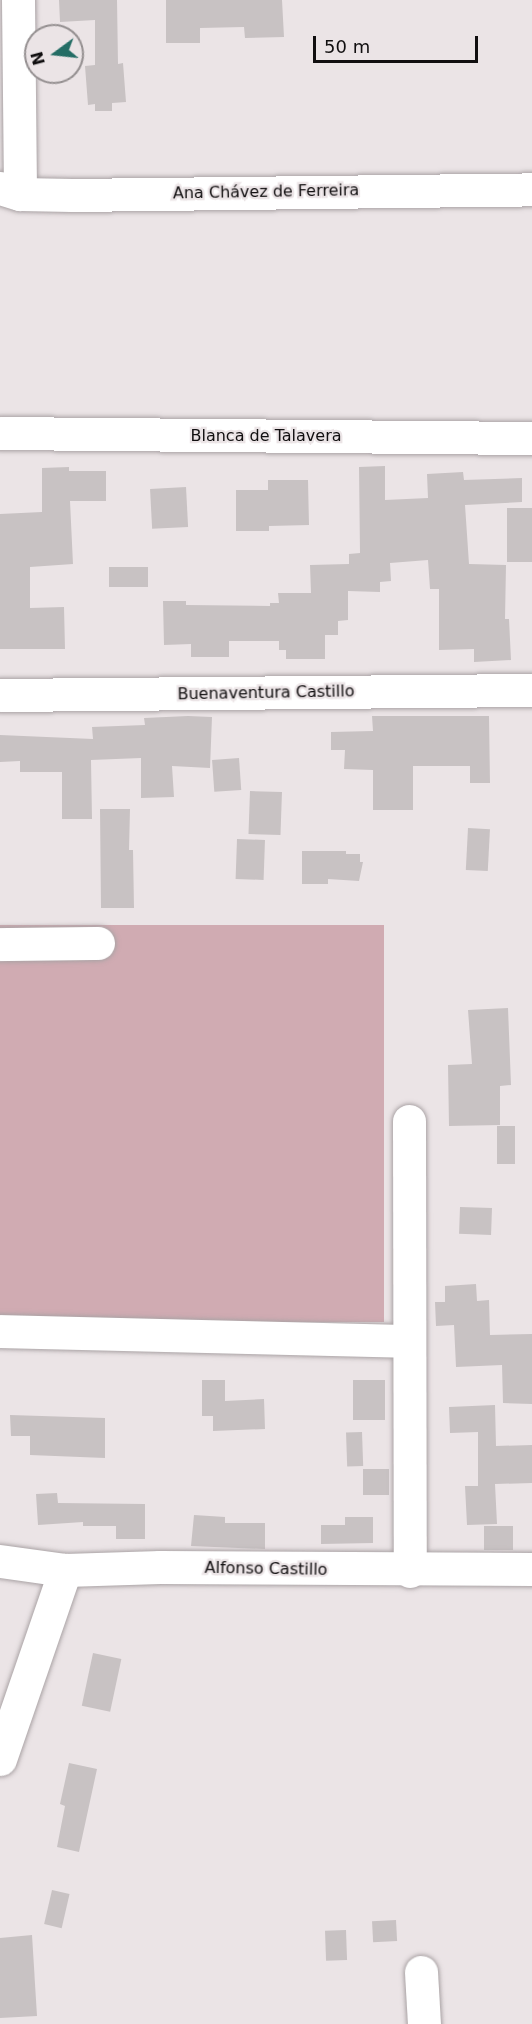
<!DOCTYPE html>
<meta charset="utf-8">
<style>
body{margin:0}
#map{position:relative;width:532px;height:2024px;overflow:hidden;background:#ebe4e6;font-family:"DejaVu Sans",sans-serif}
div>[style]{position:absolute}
.green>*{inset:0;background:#d0abb2;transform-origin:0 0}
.building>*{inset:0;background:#c8c2c3;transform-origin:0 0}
.roads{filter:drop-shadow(0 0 2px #aaa3a5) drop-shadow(0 0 2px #aaa3a5)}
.minor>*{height:33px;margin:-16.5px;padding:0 16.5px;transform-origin:16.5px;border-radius:16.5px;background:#fff}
span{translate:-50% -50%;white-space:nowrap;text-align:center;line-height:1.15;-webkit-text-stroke:4.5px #ebe4e6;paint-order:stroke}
.street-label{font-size:16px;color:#110f10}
.north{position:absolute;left:24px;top:24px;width:60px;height:60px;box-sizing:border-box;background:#ebe4e6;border:2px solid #948f90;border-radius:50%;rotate:255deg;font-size:16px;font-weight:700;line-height:24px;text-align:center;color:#110f10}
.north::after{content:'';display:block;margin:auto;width:21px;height:27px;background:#246d65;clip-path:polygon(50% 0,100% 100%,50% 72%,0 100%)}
.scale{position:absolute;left:313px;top:36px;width:165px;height:27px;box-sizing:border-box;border:3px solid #110f10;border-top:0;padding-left:8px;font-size:18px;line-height:21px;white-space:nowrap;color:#110f10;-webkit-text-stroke:4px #ebe4e6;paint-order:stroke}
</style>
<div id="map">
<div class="green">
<i style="left:0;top:925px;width:384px;height:397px"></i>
</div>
<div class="building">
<i style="clip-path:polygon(59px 0,117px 0,118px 64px,123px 63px,126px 102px,112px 103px,112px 111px,95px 111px,95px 104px,88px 105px,85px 66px,95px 65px,95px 20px,60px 22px)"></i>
<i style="clip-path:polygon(166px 0,282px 0,284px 37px,245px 38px,244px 27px,200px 28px,200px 43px,166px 43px)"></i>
<i style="clip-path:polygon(385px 466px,385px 500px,428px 498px,427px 474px,463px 472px,464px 480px,522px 478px,522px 502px,465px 505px,469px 564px,506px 565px,505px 619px,509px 619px,511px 660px,474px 662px,474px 649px,439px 650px,439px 589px,430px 589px,428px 560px,390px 563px,391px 581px,380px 582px,380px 592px,348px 591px,348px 620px,338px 621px,338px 635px,325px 635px,325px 659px,286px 659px,286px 650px,279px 650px,279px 641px,229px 641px,229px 657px,191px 657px,191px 644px,164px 645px,163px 601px,186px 601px,186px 605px,270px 606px,270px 603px,279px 603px,278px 593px,311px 593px,310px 565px,349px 564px,349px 554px,360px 553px,359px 467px)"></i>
<i style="clip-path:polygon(69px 467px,69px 471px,106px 471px,106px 501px,70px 501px,73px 564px,30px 567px,30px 608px,64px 607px,65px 649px,0 649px,0 514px,42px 512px,42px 468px)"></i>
<i style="clip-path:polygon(268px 480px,308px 480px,309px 525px,269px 526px,269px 531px,236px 531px,236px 490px,268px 490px)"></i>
<i style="left:186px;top:487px;width:40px;height:36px;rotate:87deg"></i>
<i style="left:532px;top:508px;width:54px;height:25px;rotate:90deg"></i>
<i style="left:148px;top:567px;width:20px;height:39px;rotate:90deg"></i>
<i style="clip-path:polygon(188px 716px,212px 717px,210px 768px,172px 766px,174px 797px,141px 798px,141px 758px,91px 760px,92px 819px,62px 819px,62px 772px,20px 772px,20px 761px,0 762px,0 735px,93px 739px,92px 727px,145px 725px,144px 718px)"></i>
<i style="clip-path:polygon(372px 716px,489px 716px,490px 783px,470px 783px,470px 766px,413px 766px,413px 810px,373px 810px,373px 770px,344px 769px,345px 750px,331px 750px,331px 732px,373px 731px)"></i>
<i style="left:239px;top:758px;width:32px;height:27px;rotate:86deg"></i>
<i style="left:250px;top:791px;width:32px;height:43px;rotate:2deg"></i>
<i style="clip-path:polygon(100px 809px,130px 809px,129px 850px,133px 850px,134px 908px,101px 908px)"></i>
<i style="left:468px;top:828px;width:22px;height:42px;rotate:3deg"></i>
<i style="left:237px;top:839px;width:28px;height:40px;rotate:2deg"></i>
<i style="clip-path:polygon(302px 851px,346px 851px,346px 854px,360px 854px,360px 862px,363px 862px,359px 881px,328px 879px,328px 884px,302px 884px)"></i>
<i style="clip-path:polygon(508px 1008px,511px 1085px,500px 1086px,500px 1125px,449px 1126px,448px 1065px,472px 1064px,468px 1010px)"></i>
<i style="left:497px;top:1126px;width:18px;height:38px"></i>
<i style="left:492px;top:1208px;width:27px;height:32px;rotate:92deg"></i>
<i style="clip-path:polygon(476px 1284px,477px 1301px,489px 1300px,490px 1335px,532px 1334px,532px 1404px,503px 1403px,502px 1365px,456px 1367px,454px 1325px,436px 1326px,435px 1302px,445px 1302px,445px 1286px)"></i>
<i style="clip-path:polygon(202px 1380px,225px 1380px,225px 1401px,264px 1399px,265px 1429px,213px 1431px,213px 1416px,202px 1416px)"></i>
<i style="left:353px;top:1380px;width:32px;height:40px"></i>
<i style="clip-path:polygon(495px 1405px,496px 1446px,532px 1445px,532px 1483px,495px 1484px,497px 1524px,467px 1525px,465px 1486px,478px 1486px,478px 1432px,450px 1433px,449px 1407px)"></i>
<i style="clip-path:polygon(10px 1415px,105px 1418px,105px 1458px,30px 1455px,30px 1436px,11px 1436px)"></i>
<i style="left:362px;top:1432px;width:34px;height:16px;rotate:88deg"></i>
<i style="left:389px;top:1469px;width:26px;height:26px;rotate:90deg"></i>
<i style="clip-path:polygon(57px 1493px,58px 1503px,145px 1504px,145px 1539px,116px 1539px,116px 1526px,83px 1526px,83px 1522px,38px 1525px,36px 1494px)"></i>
<i style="clip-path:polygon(194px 1515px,225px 1517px,225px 1523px,265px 1523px,265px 1549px,191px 1546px)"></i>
<i style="clip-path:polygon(345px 1517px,373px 1517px,373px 1543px,321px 1544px,321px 1525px,345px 1525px)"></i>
<i style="left:484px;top:1526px;width:29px;height:24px"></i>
<i style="left:93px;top:1653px;width:29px;height:54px;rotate:12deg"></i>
<i style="clip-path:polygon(69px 1763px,97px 1769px,79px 1852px,57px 1847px,65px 1806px,60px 1804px)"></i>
<i style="left:52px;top:1890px;width:18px;height:35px;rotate:13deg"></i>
<i style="left:396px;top:1920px;width:21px;height:24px;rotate:87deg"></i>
<i style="left:346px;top:1930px;width:30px;height:21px;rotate:88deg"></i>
<i style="clip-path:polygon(32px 1935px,37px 2016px,0 2018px,0 1938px)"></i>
</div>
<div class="roads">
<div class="minor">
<i style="left:18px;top:0;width:194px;rotate:89.4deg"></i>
<i style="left:0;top:188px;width:21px;rotate:17deg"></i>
<i style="left:20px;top:194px;width:52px;rotate:1.1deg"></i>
<i style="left:72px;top:195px;width:460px;rotate:-0.7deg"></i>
<i style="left:0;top:433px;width:532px;rotate:0.54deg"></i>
<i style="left:0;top:695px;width:532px;rotate:-0.54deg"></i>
<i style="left:0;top:944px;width:98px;rotate:-0.6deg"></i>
<i style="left:409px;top:1121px;width:450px;rotate:89.9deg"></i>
<i style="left:0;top:1331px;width:408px;rotate:1.4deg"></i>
<i style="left:0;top:1561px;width:66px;rotate:7.9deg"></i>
<i style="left:65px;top:1570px;width:95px;rotate:-1.8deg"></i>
<i style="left:160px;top:1567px;width:372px;rotate:0.3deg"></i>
<i style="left:0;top:1759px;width:200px;rotate:-71deg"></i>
<i style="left:421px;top:1972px;width:52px;rotate:86.7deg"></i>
</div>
</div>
<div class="street-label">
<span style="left:266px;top:192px;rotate:-1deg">Ana Chávez de Ferreira</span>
<span style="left:266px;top:436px">Blanca de Talavera</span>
<span style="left:266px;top:693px;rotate:-1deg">Buenaventura Castillo</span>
<span style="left:266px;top:1569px;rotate:1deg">Alfonso Castillo</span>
</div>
<div class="north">N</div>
<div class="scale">50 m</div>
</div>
